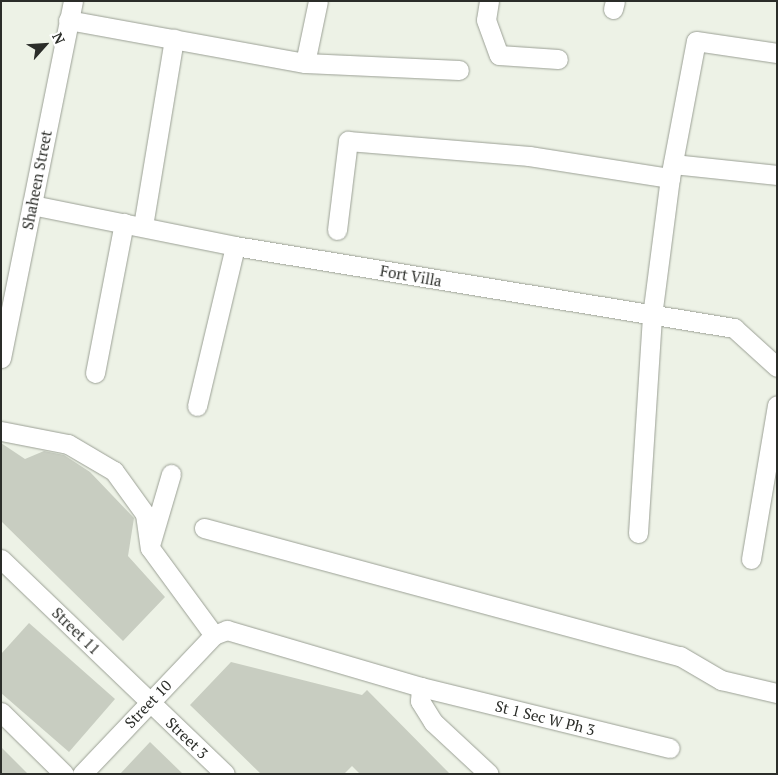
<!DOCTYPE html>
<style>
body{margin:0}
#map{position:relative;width:778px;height:775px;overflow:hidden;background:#edf2e6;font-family:"PT Serif",serif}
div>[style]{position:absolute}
.building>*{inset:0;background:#c8cdc1}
.roads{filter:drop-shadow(0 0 1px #9ba095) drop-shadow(0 0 1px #9ba095)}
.minor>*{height:19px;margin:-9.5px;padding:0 9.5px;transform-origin:9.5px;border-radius:9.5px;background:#fff}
span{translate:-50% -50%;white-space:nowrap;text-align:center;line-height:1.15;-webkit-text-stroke:4.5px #fff;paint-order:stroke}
.street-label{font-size:15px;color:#2b2d29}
.frame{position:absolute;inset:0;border:2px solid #2b2d29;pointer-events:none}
.north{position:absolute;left:20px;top:20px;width:50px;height:50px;-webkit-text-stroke:4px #fff;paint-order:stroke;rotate:64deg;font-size:14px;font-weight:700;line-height:20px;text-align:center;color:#2b2d29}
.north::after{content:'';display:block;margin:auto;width:18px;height:22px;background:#2b2d29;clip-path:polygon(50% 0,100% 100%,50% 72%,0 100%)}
</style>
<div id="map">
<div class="building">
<i style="clip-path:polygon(1px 443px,25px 459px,44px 451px,64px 455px,90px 472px,134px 518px,128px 556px,165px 597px,123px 641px,1px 521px)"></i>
<i style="clip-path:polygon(29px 623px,115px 699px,69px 752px,1px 693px,1px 654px)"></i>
<i style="clip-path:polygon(231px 662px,362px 695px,367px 690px,450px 774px,360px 774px,352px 766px,344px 774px,261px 774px,190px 705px)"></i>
<i style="clip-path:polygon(150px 742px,183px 774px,120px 774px)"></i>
<i style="clip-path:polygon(1px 747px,28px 774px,1px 774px)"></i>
</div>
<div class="roads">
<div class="minor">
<i style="left:489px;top:1px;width:19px;rotate:99deg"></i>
<i style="left:486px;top:20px;width:37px;rotate:70deg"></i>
<i style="left:499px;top:55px;width:59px;rotate:3.9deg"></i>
<i style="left:613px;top:9px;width:8px;rotate:-76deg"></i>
<i style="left:68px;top:20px;width:241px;rotate:10.3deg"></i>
<i style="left:305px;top:63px;width:154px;rotate:2.6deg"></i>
<i style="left:305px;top:63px;width:63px;rotate:-78.2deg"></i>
<i style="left:673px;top:164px;width:105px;rotate:6deg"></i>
<i style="left:32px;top:205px;width:207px;rotate:11.4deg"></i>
<i style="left:235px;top:246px;width:506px;rotate:9.33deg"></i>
<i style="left:734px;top:328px;width:58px;rotate:42.2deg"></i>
<i style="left:143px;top:226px;width:190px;rotate:-80.6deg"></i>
<i style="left:337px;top:230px;width:90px;rotate:-83deg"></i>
<i style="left:348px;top:141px;width:182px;rotate:4.7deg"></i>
<i style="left:529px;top:156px;width:143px;rotate:8.9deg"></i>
<i style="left:1px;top:358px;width:364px;rotate:-78.6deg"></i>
<i style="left:95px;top:373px;width:153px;rotate:-79.1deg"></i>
<i style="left:197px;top:406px;width:164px;rotate:-76.6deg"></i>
<i style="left:1px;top:431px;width:68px;rotate:11deg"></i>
<i style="left:68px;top:444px;width:53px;rotate:30.4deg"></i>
<i style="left:114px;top:471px;width:53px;rotate:54.2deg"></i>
<i style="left:145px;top:514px;width:34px;rotate:82deg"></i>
<i style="left:150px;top:548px;width:108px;rotate:53.7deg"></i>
<i style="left:204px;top:528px;width:493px;rotate:15.1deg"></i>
<i style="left:680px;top:656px;width:48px;rotate:30.3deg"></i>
<i style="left:721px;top:680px;width:57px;rotate:13.1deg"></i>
<i style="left:638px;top:533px;width:217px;rotate:-86.3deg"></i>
<i style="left:652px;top:316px;width:139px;rotate:-82.6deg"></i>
<i style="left:670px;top:178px;width:139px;rotate:-79.3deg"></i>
<i style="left:696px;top:41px;width:82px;rotate:8.4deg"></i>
<i style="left:151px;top:542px;width:71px;rotate:-73.6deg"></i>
<i style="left:1px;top:559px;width:310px;rotate:43.8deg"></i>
<i style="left:751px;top:559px;width:156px;rotate:-80.4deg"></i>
<i style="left:421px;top:687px;width:14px;rotate:94deg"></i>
<i style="left:420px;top:701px;width:25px;rotate:58deg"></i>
<i style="left:433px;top:722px;width:76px;rotate:42.9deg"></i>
<i style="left:1px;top:712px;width:88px;rotate:44.5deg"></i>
<i style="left:82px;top:774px;width:192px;rotate:-46.5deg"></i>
<i style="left:214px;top:635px;width:14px;rotate:-21deg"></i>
<i style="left:227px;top:630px;width:202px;rotate:16.4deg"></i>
<i style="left:421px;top:687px;width:256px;rotate:13.8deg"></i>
</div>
</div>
<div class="street-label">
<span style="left:37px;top:180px;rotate:-79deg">Shaheen Street</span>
<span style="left:411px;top:276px;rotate:10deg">Fort Villa</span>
<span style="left:76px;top:631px;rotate:44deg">Street 11</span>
<span style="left:148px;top:704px;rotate:-46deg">Street 10</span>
<span style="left:545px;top:718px;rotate:14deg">St 1 Sec W Ph 3</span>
<span style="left:187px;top:738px;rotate:44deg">Street 3</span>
</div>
<div class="frame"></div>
<div class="north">N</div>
</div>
